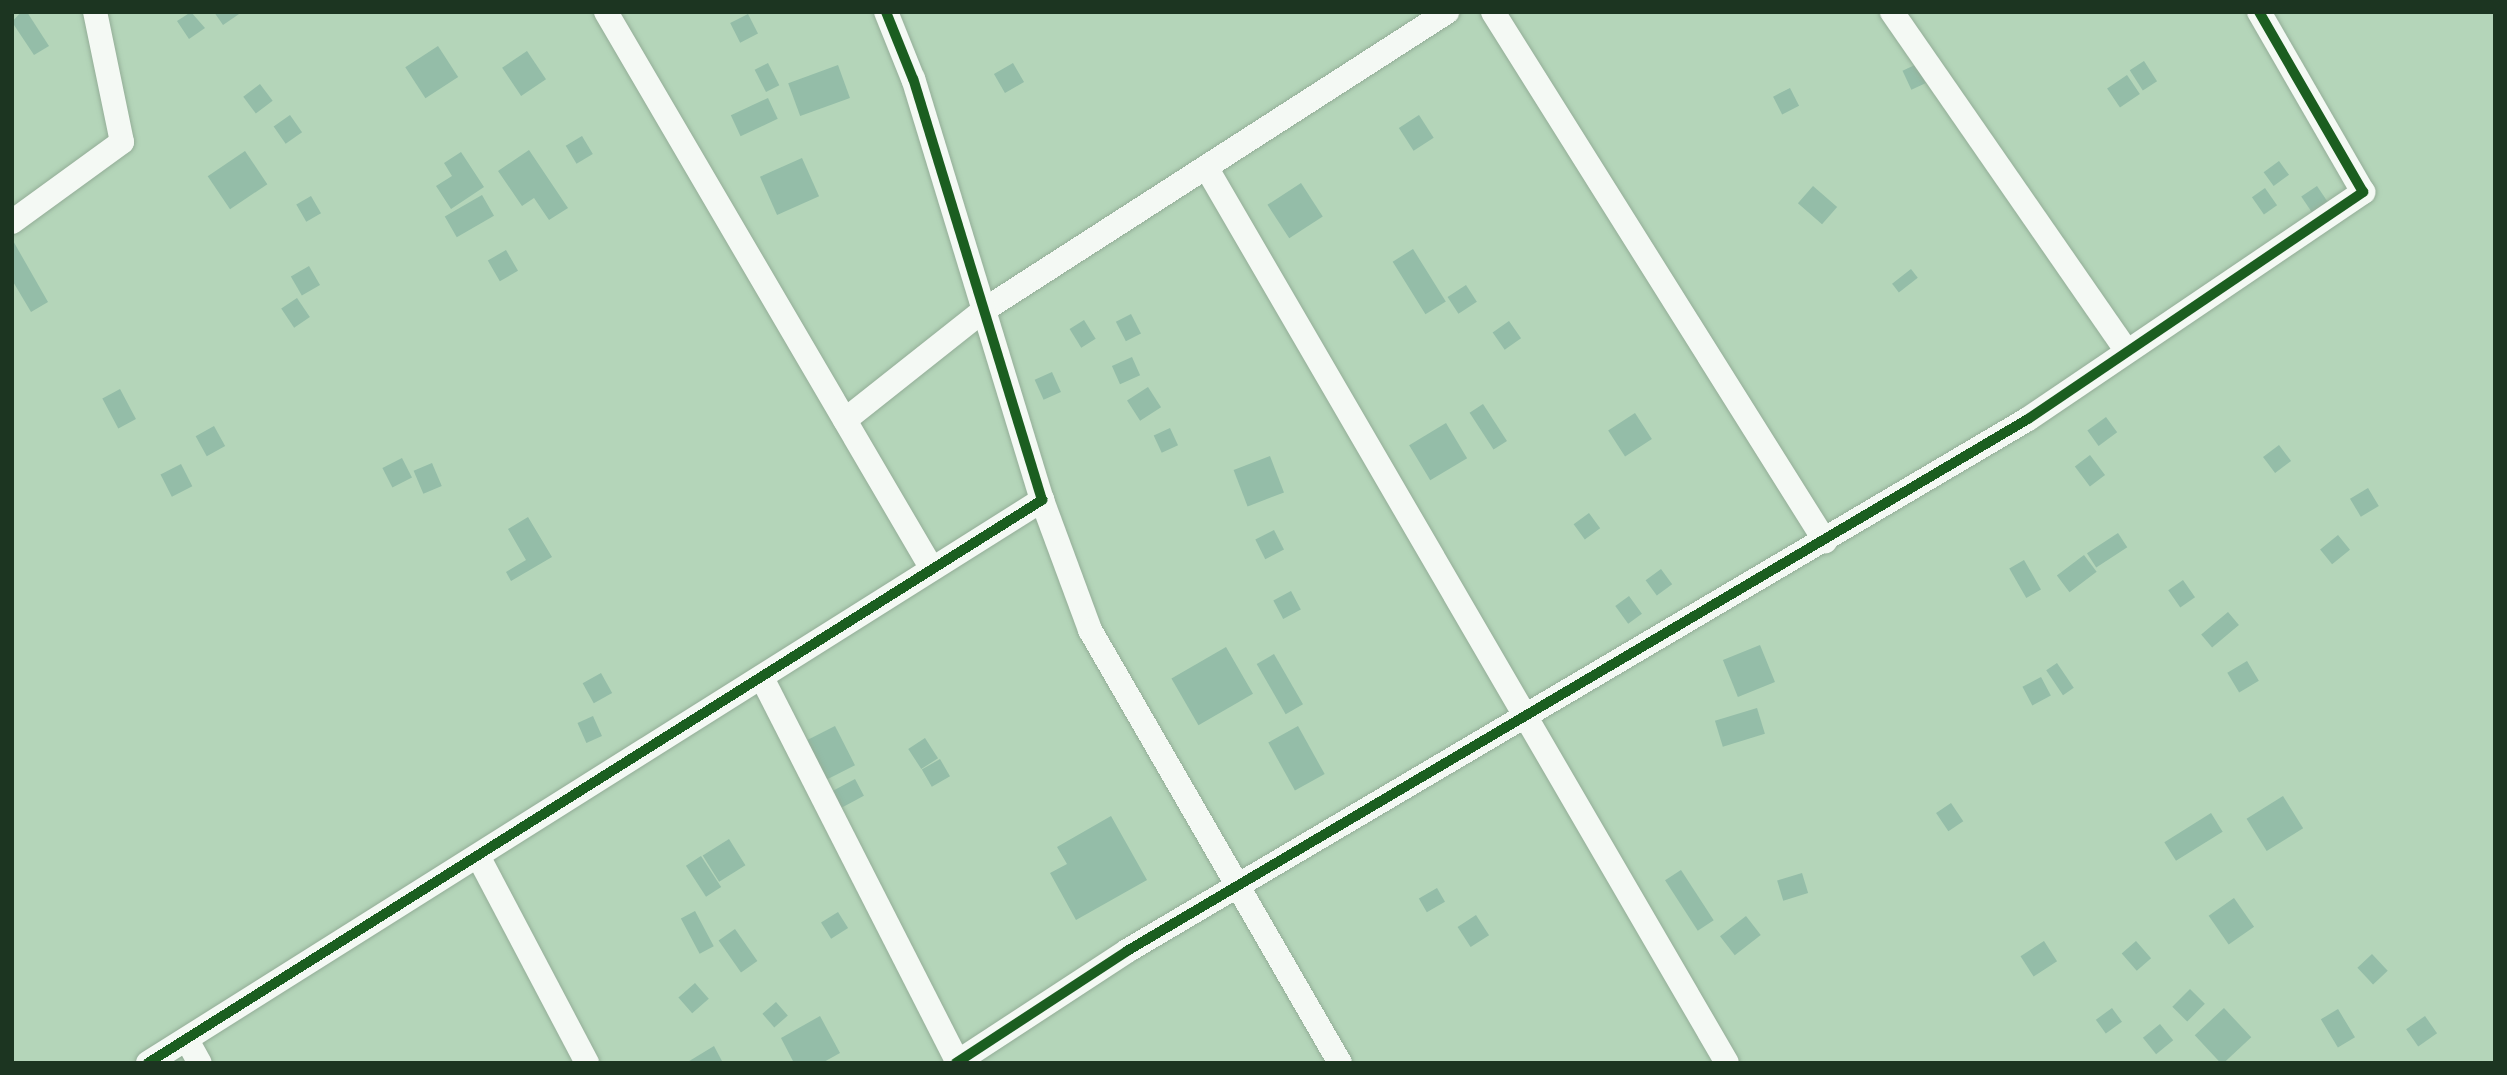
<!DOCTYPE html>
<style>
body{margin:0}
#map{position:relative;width:2507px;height:1075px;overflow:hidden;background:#b4d5b9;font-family:"Titillium Web",sans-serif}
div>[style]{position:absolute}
.building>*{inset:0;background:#94bda8;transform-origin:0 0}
.roads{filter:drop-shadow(0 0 2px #93ad97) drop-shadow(0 0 2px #93ad97)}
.street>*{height:24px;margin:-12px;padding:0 12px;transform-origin:12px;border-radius:12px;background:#f4f9f4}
.cycleway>*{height:10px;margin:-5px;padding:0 5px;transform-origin:5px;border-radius:5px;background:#1b5e20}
span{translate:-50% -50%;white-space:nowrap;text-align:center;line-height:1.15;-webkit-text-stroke:5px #a6e3b0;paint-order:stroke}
.frame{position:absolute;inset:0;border:14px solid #1c3521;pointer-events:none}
</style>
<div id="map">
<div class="building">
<i style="clip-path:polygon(21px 12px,27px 12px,49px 46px,34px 55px,12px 22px)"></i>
<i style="clip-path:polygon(191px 12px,205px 28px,189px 39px,177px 21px)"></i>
<i style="clip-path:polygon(214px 12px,242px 12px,223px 25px)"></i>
<i style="left:748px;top:14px;width:22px;height:20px;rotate:63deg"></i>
<i style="left:438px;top:46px;width:37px;height:39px;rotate:57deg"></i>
<i style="left:527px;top:51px;width:34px;height:30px;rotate:56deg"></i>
<i style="left:2144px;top:61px;width:24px;height:17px;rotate:57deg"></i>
<i style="left:768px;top:63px;width:25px;height:15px;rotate:63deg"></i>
<i style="left:1013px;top:63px;width:22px;height:22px;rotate:60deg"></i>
<i style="left:1917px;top:64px;width:21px;height:16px;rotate:65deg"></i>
<i style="left:838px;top:65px;width:35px;height:53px;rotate:70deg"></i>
<i style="left:2127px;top:75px;width:23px;height:24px;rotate:56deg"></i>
<i style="left:260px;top:84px;width:21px;height:21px;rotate:53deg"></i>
<i style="left:1790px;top:88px;width:20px;height:19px;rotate:63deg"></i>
<i style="left:768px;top:98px;width:23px;height:41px;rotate:65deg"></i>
<i style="left:290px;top:115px;width:21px;height:20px;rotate:55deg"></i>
<i style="left:1419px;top:115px;width:27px;height:24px;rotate:57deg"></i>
<i style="left:582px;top:136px;width:21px;height:19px;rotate:59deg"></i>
<i style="clip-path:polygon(529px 150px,568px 208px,549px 220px,534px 198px,522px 206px,498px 171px)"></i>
<i style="left:245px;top:151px;width:40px;height:45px;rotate:56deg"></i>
<i style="clip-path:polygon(461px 152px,484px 187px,451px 209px,436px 186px,452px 176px,444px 163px)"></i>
<i style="left:802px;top:158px;width:42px;height:46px;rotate:66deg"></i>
<i style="left:2279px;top:161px;width:17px;height:19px;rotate:54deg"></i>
<i style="left:1301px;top:183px;width:40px;height:40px;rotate:57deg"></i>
<i style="left:1813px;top:186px;width:32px;height:23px;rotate:41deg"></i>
<i style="left:2317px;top:186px;width:22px;height:19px;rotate:56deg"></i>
<i style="left:2265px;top:188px;width:21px;height:16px;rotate:55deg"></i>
<i style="left:482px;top:195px;width:24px;height:43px;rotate:60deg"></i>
<i style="left:311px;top:196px;width:20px;height:17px;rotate:60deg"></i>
<i style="clip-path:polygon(12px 239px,48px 302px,31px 312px,12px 280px)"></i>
<i style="left:1413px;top:249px;width:62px;height:24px;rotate:58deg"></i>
<i style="left:506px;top:250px;width:24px;height:21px;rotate:60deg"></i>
<i style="left:309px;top:266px;width:22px;height:21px;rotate:60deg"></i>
<i style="left:1911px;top:269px;width:11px;height:24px;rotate:52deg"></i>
<i style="left:1466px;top:285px;width:20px;height:22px;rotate:57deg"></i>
<i style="left:297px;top:298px;width:23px;height:19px;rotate:56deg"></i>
<i style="left:1131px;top:314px;width:22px;height:17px;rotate:63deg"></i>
<i style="left:1084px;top:320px;width:22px;height:17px;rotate:58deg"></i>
<i style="left:1509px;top:321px;width:21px;height:20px;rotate:55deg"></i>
<i style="left:1132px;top:357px;width:20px;height:22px;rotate:66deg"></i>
<i style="left:1052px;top:372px;width:22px;height:19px;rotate:66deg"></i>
<i style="left:1148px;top:387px;width:24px;height:25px;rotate:57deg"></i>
<i style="left:120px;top:389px;width:34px;height:20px;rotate:62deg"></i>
<i style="left:1483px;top:404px;width:44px;height:16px;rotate:57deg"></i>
<i style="left:1635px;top:413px;width:31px;height:32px;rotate:57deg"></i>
<i style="left:2106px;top:417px;width:19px;height:23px;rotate:54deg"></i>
<i style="left:1446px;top:423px;width:41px;height:43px;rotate:59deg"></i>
<i style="left:214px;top:426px;width:23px;height:21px;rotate:61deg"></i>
<i style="left:1170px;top:428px;width:19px;height:18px;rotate:65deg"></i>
<i style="left:2279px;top:445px;width:20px;height:20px;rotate:53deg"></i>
<i style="left:2090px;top:455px;width:25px;height:19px;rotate:53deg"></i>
<i style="left:1270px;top:456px;width:39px;height:39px;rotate:69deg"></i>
<i style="left:402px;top:458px;width:22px;height:22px;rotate:63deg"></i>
<i style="left:432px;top:463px;width:25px;height:20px;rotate:67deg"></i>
<i style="left:181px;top:464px;width:25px;height:23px;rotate:63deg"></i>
<i style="left:2368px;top:488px;width:21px;height:21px;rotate:59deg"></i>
<i style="left:1589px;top:513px;width:19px;height:19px;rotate:54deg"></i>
<i style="clip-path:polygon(528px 517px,552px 557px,511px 581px,506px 572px,526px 560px,508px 529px)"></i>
<i style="left:1274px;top:530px;width:22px;height:21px;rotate:63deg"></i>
<i style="left:2118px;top:533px;width:17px;height:37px;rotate:57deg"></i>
<i style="left:2338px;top:535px;width:19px;height:23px;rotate:51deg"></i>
<i style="left:2084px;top:555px;width:21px;height:34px;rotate:53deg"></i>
<i style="left:2024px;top:560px;width:34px;height:17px;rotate:60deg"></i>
<i style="left:1661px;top:569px;width:19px;height:19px;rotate:54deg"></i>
<i style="left:2183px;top:580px;width:21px;height:18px;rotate:55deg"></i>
<i style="left:1291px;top:591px;width:21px;height:20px;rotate:62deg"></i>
<i style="left:1629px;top:596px;width:22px;height:17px;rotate:54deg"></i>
<i style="left:2228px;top:612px;width:17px;height:35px;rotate:50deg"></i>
<i style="left:1760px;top:645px;width:40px;height:40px;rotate:68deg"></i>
<i style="left:1226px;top:647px;width:54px;height:63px;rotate:60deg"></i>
<i style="left:1274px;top:654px;width:58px;height:20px;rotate:60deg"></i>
<i style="left:2247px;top:661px;width:23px;height:23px;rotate:59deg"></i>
<i style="left:2057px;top:663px;width:30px;height:13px;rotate:56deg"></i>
<i style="left:601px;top:673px;width:23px;height:21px;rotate:61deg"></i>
<i style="left:2041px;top:677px;width:21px;height:21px;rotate:62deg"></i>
<i style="left:1757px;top:708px;width:27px;height:44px;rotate:73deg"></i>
<i style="left:593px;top:716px;width:22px;height:17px;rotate:66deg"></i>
<i style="left:835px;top:726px;width:44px;height:36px;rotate:63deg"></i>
<i style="left:1298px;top:726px;width:55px;height:34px;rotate:61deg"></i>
<i style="left:925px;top:738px;width:24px;height:20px;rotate:57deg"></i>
<i style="left:940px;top:759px;width:20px;height:21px;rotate:60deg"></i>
<i style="left:855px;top:779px;width:19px;height:36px;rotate:62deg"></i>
<i style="left:2283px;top:796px;width:38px;height:43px;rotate:58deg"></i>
<i style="left:1951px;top:803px;width:22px;height:18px;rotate:56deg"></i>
<i style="left:2211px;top:813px;width:22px;height:55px;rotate:58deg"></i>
<i style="clip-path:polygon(1111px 816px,1147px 880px,1076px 920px,1050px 873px,1067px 864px,1057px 847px)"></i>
<i style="left:729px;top:839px;width:31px;height:31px;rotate:58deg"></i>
<i style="left:701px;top:856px;width:37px;height:18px;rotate:57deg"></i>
<i style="left:1681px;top:870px;width:60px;height:19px;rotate:57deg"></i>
<i style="left:1802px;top:873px;width:21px;height:26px;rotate:73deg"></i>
<i style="left:1437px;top:888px;width:16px;height:21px;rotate:60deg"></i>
<i style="left:2234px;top:898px;width:35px;height:31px;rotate:55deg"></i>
<i style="left:695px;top:911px;width:40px;height:16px;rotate:62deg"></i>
<i style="left:838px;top:912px;width:19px;height:20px;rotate:58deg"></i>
<i style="left:1476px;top:915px;width:24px;height:22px;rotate:57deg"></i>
<i style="left:1746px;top:916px;width:24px;height:33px;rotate:52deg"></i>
<i style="left:735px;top:929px;width:39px;height:20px;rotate:55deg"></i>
<i style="left:2044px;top:941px;width:24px;height:28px;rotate:57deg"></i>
<i style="left:2136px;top:941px;width:23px;height:19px;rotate:49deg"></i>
<i style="left:2372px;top:954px;width:23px;height:20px;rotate:47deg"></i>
<i style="left:695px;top:983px;width:21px;height:22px;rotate:49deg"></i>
<i style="left:2190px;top:989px;width:21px;height:25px;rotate:45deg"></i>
<i style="left:776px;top:1002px;width:18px;height:18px;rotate:49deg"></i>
<i style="left:2112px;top:1008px;width:17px;height:20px;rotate:54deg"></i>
<i style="left:2224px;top:1008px;width:40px;height:40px;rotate:47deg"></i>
<i style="left:2338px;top:1009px;width:33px;height:20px;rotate:59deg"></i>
<i style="clip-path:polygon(820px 1016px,840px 1053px,822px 1063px,794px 1063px,781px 1038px)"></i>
<i style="left:2425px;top:1016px;width:21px;height:23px;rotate:55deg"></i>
<i style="left:2160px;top:1024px;width:21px;height:22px;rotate:51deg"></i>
<i style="clip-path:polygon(714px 1046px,723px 1063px,686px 1063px)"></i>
</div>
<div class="roads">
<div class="street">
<i style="left:606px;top:12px;width:645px;rotate:59.66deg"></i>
<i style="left:1493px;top:12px;width:625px;rotate:57.89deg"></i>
<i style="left:1892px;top:12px;width:412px;rotate:55.3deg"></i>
<i style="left:1206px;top:167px;width:1036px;rotate:59.82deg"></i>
<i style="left:12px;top:222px;width:136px;rotate:-36deg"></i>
<i style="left:122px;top:142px;width:133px;rotate:-101.7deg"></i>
<i style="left:845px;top:420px;width:177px;rotate:-38.4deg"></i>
<i style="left:984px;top:310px;width:551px;rotate:-32.77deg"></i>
<i style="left:1042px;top:500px;width:139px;rotate:69.7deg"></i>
<i style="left:1090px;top:630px;width:500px;rotate:60deg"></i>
<i style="left:762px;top:678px;width:431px;rotate:63deg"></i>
<i style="left:478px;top:856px;width:234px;rotate:62.2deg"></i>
<i style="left:187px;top:1040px;width:26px;rotate:61deg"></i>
<i style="left:148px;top:1063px;width:1057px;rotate:-32.2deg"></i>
<i style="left:1042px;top:500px;width:440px;rotate:-107deg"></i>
<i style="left:913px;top:79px;width:72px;rotate:-111.9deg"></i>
<i style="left:956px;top:1063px;width:204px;rotate:-33.2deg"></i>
<i style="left:1127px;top:951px;width:1046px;rotate:-30.56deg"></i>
<i style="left:2028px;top:419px;width:405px;rotate:-34.1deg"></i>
<i style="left:2363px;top:192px;width:208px;rotate:-120deg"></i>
</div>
</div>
<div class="cycleway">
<i style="left:148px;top:1063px;width:1057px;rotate:-32.2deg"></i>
<i style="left:1042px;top:500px;width:440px;rotate:-107deg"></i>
<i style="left:913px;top:79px;width:72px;rotate:-111.9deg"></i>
<i style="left:956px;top:1063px;width:204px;rotate:-33.2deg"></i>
<i style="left:1127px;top:951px;width:1046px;rotate:-30.56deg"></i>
<i style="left:2028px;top:419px;width:405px;rotate:-34.1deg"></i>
<i style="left:2363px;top:192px;width:208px;rotate:-120deg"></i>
</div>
<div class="frame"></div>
</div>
